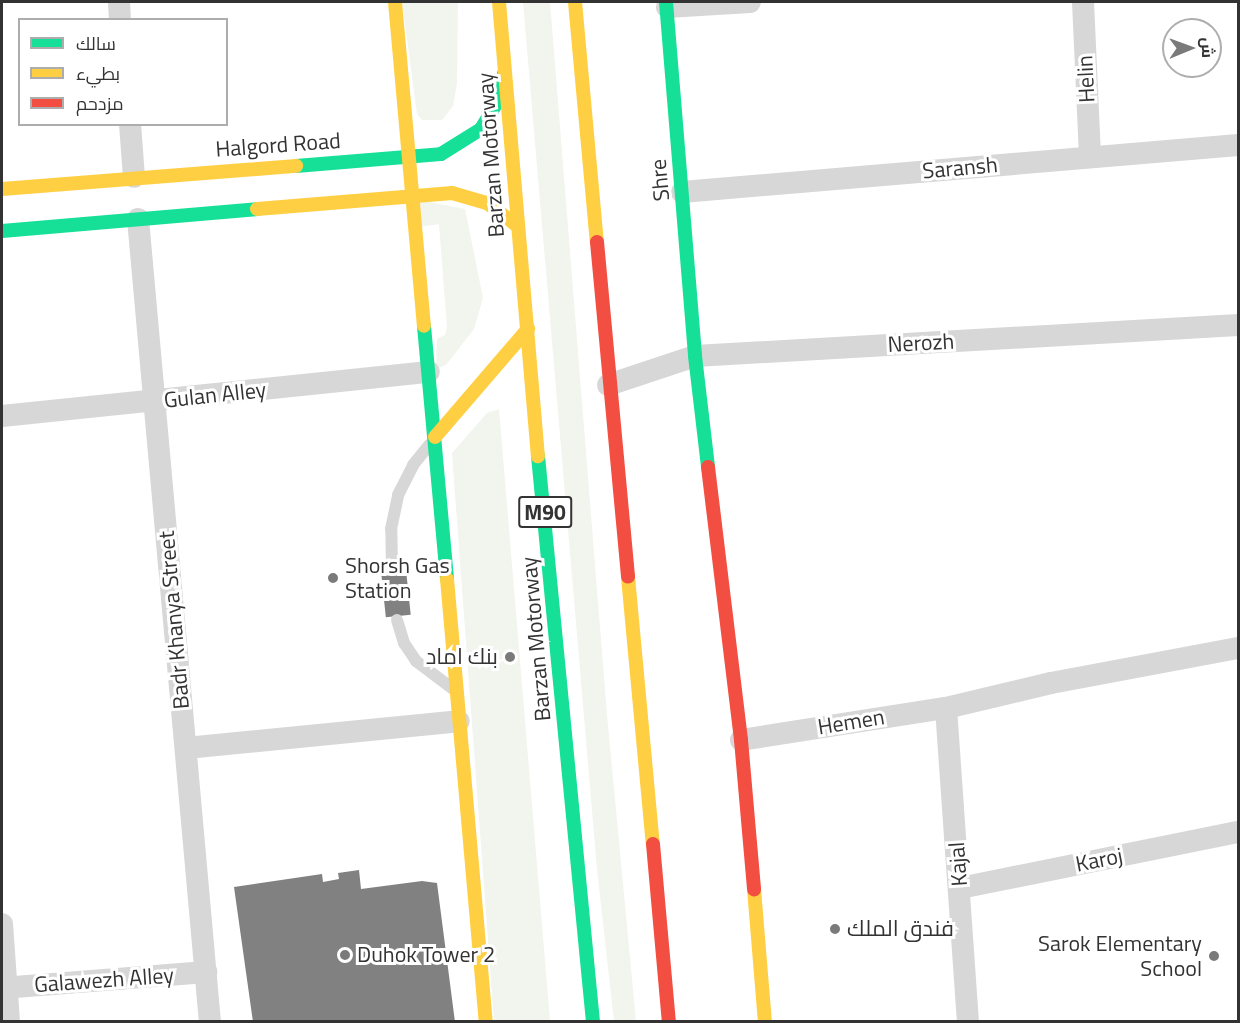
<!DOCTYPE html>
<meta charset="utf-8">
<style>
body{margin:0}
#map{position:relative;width:1240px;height:1023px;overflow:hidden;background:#fff;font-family:"Titillium Web",Cairo,sans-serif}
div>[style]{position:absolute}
.green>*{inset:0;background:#f1f5ed}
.building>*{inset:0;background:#818181;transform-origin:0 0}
.lane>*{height:12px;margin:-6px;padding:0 6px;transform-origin:6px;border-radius:6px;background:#d7d7d7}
.street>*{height:22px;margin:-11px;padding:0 11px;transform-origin:11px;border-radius:11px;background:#d7d7d7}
.fast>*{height:14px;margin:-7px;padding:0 7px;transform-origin:7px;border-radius:7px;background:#16e098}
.slow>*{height:14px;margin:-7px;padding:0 7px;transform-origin:7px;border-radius:7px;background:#ffcf43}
.jam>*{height:14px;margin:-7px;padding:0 7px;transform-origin:7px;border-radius:7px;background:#f24e42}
.dots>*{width:16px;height:16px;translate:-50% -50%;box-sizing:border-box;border:3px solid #fff;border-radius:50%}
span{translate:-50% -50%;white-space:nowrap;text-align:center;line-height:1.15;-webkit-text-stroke:6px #fff;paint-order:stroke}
.shield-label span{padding:2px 4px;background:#fff;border:2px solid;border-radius:4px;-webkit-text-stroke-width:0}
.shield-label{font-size:21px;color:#333;font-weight:700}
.street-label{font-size:22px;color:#333}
.poi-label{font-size:22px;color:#333}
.left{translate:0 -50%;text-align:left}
.right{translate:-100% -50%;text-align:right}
.frame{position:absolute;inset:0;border:3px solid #333;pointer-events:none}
.legend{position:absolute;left:18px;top:18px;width:210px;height:108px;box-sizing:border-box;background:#fff;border:2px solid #adadad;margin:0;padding:8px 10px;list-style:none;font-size:18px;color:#333}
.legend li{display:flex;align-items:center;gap:12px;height:30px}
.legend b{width:30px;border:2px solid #adadad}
.north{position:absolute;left:1162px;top:18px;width:60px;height:60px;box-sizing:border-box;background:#fff;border:2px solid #adadad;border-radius:50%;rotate:89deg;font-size:16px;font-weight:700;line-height:24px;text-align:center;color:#333}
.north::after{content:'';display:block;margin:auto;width:21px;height:27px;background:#7a7a7a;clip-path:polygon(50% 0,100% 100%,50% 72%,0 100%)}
</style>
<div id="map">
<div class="green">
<i style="clip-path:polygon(402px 2px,458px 2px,457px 83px,453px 106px,442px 120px,422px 120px,417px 114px)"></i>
<i style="clip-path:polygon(523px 2px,550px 2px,607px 715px,636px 1021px,614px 1021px,597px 869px)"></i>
<i style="clip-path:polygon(420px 200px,465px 209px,483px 298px,474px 329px,446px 365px,436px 369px,437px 339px,445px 335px,447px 327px,439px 224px,419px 227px)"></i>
<i style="clip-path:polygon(499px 409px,550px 1021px,494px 1021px,452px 453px,487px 413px)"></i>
</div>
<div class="building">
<i style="left:406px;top:570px;width:45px;height:25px;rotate:84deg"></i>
<i style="clip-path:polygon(359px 870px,361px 889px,422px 881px,437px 883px,455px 1022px,253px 1022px,234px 887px,322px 874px,323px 882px,339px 879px,338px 873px)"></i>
</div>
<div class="lane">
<i style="left:392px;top:568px;width:39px;rotate:-91deg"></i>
<i style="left:391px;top:529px;width:35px;rotate:-78deg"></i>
<i style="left:398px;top:495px;width:34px;rotate:-63deg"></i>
<i style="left:413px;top:465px;width:26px;rotate:-51deg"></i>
<i style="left:397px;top:620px;width:24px;rotate:73deg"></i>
<i style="left:404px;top:643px;width:22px;rotate:56deg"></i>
<i style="left:416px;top:661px;width:46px;rotate:37.1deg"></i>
</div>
<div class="street">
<i style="left:119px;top:2px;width:18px;rotate:87deg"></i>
<i style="left:1083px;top:2px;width:155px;rotate:87.4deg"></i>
<i style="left:667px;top:7px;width:83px;rotate:-3.4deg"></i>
<i style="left:130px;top:124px;width:53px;rotate:85.7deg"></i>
<i style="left:682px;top:192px;width:558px;rotate:-4.83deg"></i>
<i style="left:138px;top:219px;width:806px;rotate:84.88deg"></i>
<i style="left:608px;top:385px;width:92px;rotate:-18.4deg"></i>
<i style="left:695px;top:356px;width:544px;rotate:-3.27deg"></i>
<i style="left:2px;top:416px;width:429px;rotate:-5.9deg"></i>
<i style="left:946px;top:708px;width:315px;rotate:86deg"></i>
<i style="left:741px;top:740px;width:207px;rotate:-8.9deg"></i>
<i style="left:946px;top:708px;width:108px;rotate:-13.4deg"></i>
<i style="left:1051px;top:683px;width:190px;rotate:-10.6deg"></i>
<i style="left:186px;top:748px;width:274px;rotate:-5.6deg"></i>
<i style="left:960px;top:888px;width:284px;rotate:-11.4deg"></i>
<i style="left:2px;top:924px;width:98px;rotate:85.9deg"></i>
<i style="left:2px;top:988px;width:205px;rotate:-4.5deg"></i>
</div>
<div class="fast">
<i style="left:666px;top:2px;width:355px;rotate:85.3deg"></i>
<i style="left:695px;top:356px;width:112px;rotate:83.3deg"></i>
<i style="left:296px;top:166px;width:145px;rotate:-4.7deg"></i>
<i style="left:441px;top:154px;width:47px;rotate:-32deg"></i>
<i style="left:481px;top:129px;width:35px;rotate:-59deg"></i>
<i style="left:499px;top:99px;width:26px;rotate:-79deg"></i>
<i style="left:2px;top:231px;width:256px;rotate:-4.9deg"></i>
<i style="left:424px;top:326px;width:254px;rotate:84.8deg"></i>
<i style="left:538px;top:456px;width:569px;rotate:84.45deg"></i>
</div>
<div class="slow">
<i style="left:395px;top:2px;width:325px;rotate:84.9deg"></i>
<i style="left:499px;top:2px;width:456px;rotate:85.1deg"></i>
<i style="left:575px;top:2px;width:241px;rotate:84.8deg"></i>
<i style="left:2px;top:189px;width:295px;rotate:-4.5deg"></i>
<i style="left:257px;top:209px;width:196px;rotate:-4.7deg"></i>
<i style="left:452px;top:193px;width:36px;rotate:16deg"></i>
<i style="left:487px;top:203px;width:36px;rotate:37deg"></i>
<i style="left:435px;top:437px;width:143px;rotate:-49.3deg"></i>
<i style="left:628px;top:577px;width:268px;rotate:84.7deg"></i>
<i style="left:447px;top:579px;width:445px;rotate:85deg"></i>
<i style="left:754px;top:889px;width:133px;rotate:85.3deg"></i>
</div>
<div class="jam">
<i style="left:597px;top:242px;width:336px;rotate:84.7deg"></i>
<i style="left:708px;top:467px;width:275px;rotate:83.1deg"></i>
<i style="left:741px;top:740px;width:150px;rotate:85deg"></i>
<i style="left:653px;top:844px;width:179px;rotate:84.9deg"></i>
</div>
<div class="dots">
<i style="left:333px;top:578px;background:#7a7a7a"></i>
<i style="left:510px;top:657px;background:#7a7a7a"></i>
<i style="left:835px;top:929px;background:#7a7a7a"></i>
<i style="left:345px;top:955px;background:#7a7a7a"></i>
<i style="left:1214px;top:956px;background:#7a7a7a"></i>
</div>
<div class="shield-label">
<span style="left:545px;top:512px">M90</span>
</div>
<div class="street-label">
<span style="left:1086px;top:79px;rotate:-93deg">Helin</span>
<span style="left:278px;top:145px;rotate:-4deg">Halgord Road</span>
<span style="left:491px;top:155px;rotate:-94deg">Barzan Motorway</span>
<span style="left:960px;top:168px;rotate:-5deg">Saransh</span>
<span style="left:660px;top:180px;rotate:-95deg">Shre</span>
<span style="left:921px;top:343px;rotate:-3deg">Nerozh</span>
<span style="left:215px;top:395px;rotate:-6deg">Gulan Alley</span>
<span style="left:174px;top:620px;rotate:-95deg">Badr Khanya Street</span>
<span style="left:536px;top:639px;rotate:-95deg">Barzan Motorway</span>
<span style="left:851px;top:722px;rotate:-9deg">Hemen</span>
<span style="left:1099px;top:860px;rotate:-11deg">Karoj</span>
<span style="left:958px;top:864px;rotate:-94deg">Kajal</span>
<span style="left:104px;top:980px;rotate:-4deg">Galawezh Alley</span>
</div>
<div class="poi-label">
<span class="left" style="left:345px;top:578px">Shorsh Gas<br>Station</span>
<span class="right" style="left:498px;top:657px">بنك اماد</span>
<span class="left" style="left:847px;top:929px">فندق الملك</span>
<span class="right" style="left:1202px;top:956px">Sarok Elementary<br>School</span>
<span class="left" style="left:357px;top:955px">Duhok Tower 2</span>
</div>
<div class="frame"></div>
<ul class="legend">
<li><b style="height:8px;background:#16e098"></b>سالك</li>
<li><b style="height:8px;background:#ffcf43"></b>بطيء</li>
<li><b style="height:8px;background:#f24e42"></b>مزدحم</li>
</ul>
<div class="north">ش</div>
</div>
